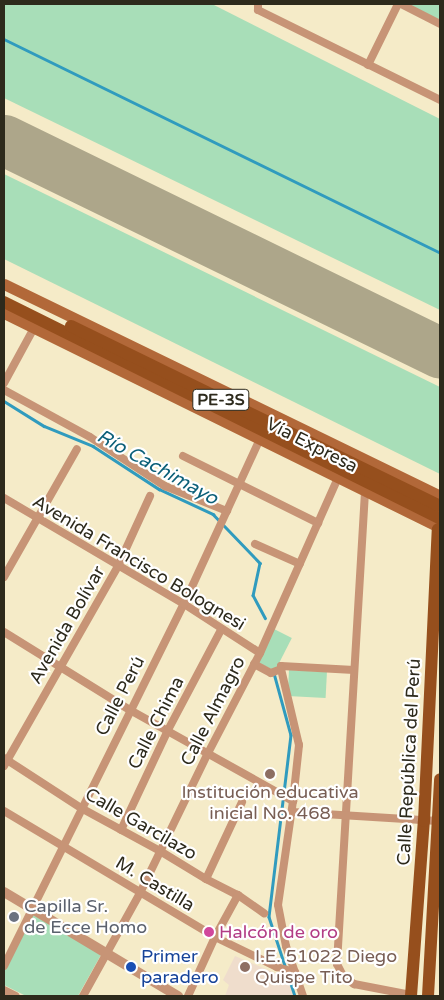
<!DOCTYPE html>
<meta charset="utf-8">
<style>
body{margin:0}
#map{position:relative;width:444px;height:1000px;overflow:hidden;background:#f5ebc8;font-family:"Varela Round",sans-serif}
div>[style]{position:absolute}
.education>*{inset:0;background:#efddcc}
.green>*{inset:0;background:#a8deb8;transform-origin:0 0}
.stream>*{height:2.5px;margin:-1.25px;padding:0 1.25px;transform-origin:1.25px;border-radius:1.25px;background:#309bbe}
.runway>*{height:51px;margin:-25.5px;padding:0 25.5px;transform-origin:25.5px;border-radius:25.5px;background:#ada68a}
.minor>*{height:8px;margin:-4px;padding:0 4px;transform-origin:4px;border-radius:4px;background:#c79476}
.tertiary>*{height:10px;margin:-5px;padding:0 5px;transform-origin:5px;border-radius:5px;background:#c79476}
.secondary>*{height:11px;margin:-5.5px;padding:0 5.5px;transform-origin:5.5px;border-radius:5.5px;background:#b26839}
.primary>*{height:12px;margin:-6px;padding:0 6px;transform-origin:6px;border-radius:6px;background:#964f1d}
.dots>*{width:14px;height:14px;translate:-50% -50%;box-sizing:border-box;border:2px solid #fff;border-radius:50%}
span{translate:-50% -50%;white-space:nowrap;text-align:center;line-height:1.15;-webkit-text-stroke:4.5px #fff;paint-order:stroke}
.shield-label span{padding:1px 4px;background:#fff;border:1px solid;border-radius:4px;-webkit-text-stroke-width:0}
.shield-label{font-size:16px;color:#2d2a1c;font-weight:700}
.street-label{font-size:18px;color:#2d2a1c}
.education-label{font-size:18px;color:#785e54}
.left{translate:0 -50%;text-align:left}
.worship-label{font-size:18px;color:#5b616d}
.hotel-label{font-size:18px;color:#b23c85}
.transit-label{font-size:18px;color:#164399}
.water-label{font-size:19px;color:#0c6079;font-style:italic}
.frame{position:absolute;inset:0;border:5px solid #2d2a1c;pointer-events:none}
</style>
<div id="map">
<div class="education">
<i style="clip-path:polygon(235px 956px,287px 978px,294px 996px,225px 996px,229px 985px,223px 980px)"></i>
</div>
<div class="green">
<i style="clip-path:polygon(4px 4px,212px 4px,440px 119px,440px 310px,4px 98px)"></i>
<i style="clip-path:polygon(407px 4px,440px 4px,440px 21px)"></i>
<i style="clip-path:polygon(4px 174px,440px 387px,440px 474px,4px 259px)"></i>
<i style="left:274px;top:629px;width:20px;height:37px;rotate:27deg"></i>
<i style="left:289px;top:670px;width:38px;height:26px;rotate:3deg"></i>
<i style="clip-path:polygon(32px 911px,102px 953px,78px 996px,26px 996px,4px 985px,4px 971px)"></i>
</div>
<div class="stream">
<i style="left:4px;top:39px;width:486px;rotate:26.1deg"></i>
<i style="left:4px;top:401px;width:47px;rotate:32deg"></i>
<i style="left:44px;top:426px;width:53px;rotate:22.2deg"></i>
<i style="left:93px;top:446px;width:79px;rotate:33.1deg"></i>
<i style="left:159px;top:489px;width:60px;rotate:24.8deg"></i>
<i style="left:213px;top:514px;width:68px;rotate:46.2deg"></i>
<i style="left:260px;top:563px;width:33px;rotate:102deg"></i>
<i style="left:253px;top:595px;width:26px;rotate:62deg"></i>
<i style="left:274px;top:673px;width:64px;rotate:74.7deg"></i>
<i style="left:291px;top:735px;width:183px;rotate:96.9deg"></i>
<i style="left:269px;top:917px;width:83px;rotate:71.8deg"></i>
</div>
<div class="runway">
<i style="left:4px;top:140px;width:485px;rotate:26deg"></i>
</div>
<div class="minor">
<i style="left:258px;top:4px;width:6px;rotate:90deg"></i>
<i style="left:258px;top:10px;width:203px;rotate:26.3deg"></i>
<i style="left:401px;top:4px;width:44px;rotate:27.1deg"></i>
<i style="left:368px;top:65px;width:68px;rotate:-63.8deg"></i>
<i style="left:4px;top:383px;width:63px;rotate:-61.4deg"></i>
<i style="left:4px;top:390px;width:98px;rotate:28.7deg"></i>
<i style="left:90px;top:437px;width:90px;rotate:33.2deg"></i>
<i style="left:165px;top:486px;width:67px;rotate:22deg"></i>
<i style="left:183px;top:456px;width:151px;rotate:26.4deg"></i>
<i style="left:365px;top:492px;width:473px;rotate:93.4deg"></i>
<i style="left:337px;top:964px;width:13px;rotate:63deg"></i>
<i style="left:343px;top:976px;width:14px;rotate:36deg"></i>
<i style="left:354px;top:984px;width:58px;rotate:10.9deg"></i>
<i style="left:4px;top:498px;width:209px;rotate:30.5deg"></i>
<i style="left:184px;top:604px;width:90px;rotate:32.8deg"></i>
<i style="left:255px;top:544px;width:49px;rotate:24deg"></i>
<i style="left:4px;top:577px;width:147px;rotate:-60.3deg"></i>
<i style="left:4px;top:632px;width:148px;rotate:31.8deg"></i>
<i style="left:130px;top:710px;width:187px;rotate:29.2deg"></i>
<i style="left:293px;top:801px;width:105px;rotate:98.2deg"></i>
<i style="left:278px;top:905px;width:42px;rotate:79deg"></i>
<i style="left:286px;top:946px;width:53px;rotate:71.2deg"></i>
<i style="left:254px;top:664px;width:19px;rotate:28deg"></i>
<i style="left:271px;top:673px;width:11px;rotate:-22deg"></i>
<i style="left:281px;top:669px;width:3px;rotate:-90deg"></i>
<i style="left:281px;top:666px;width:73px;rotate:3.1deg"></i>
<i style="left:281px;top:669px;width:78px;rotate:76.7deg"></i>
<i style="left:299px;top:745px;width:56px;rotate:96.1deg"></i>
<i style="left:4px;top:758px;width:92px;rotate:33deg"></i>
<i style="left:81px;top:808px;width:90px;rotate:28.6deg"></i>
<i style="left:160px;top:851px;width:54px;rotate:31.3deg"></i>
<i style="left:206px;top:879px;width:36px;rotate:27deg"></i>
<i style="left:238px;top:895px;width:32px;rotate:35deg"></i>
<i style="left:4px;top:766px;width:230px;rotate:-60.3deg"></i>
<i style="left:118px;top:566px;width:77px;rotate:-65.4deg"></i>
<i style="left:4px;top:811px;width:246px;rotate:30.8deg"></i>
<i style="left:215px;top:937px;width:69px;rotate:25.8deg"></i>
<i style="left:277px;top:967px;width:19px;rotate:16deg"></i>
<i style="left:292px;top:812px;width:146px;rotate:3.5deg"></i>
<i style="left:121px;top:830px;width:110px;rotate:-64.8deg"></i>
<i style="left:168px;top:730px;width:113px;rotate:-62.1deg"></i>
<i style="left:206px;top:879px;width:85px;rotate:-64.9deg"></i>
<i style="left:4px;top:966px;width:404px;rotate:-63.6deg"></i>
<i style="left:184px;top:604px;width:182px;rotate:-65.3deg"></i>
<i style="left:4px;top:990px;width:13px;rotate:27deg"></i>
<i style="left:83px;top:996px;width:118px;rotate:-61deg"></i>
<i style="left:140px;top:893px;width:153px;rotate:-64.1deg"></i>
<i style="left:207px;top:755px;width:115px;rotate:-62.5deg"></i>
<i style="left:260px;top:653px;width:192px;rotate:-66deg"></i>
<i style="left:188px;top:996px;width:65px;rotate:-65.4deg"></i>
<i style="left:215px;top:937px;width:48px;rotate:-61.3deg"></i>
</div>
<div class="tertiary">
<i style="left:4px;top:892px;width:203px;rotate:30.9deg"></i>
</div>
<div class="secondary">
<i style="left:4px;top:284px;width:485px;rotate:25.9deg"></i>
<i style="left:4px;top:313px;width:482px;rotate:26.2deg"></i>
</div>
<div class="primary">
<i style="left:4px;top:302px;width:487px;rotate:26.4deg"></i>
<i style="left:71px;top:326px;width:411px;rotate:26deg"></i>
<i style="left:411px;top:996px;width:175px;rotate:-85.8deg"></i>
<i style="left:424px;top:821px;width:292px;rotate:-87.3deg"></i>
<i style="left:428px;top:996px;width:217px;rotate:-86.8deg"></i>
</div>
<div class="dots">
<i style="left:270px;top:774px;background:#8d6e63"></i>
<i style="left:14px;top:917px;background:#6b7280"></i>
<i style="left:209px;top:932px;background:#d1479c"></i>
<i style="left:131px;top:967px;background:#1a4fb4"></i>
<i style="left:245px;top:967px;background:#8d6e63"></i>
</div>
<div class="shield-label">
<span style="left:221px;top:400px">PE-3S</span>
</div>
<div class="street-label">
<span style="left:312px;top:445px;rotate:27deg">Vía Expresa</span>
<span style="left:139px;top:563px;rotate:31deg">Avenida Francisco Bolognesi</span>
<span style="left:67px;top:625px;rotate:-60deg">Avenida Bolívar</span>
<span style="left:120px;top:696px;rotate:-63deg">Calle Perú</span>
<span style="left:213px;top:711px;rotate:-63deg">Calle Almagro</span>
<span style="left:156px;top:723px;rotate:-63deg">Calle Chima</span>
<span style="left:409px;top:762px;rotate:-87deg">Calle República del Perú</span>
<span style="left:141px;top:824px;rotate:30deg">Calle Garcilazo</span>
<span style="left:155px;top:884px;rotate:31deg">M. Castilla</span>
</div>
<div class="education-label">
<span style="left:270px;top:803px">Institución educativa<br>inicial No. 468</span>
<span class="left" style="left:255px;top:967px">I.E. 51022 Diego<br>Quispe Tito</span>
</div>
<div class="worship-label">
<span class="left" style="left:24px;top:917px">Capilla Sr.<br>de Ecce Homo</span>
</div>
<div class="hotel-label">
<span class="left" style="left:219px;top:932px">Halcón de oro</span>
</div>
<div class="transit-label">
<span class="left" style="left:141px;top:967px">Primer<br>paradero</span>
</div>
<div class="water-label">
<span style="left:157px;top:468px;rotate:29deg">Río Cachimayo</span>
</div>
<div class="frame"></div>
</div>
